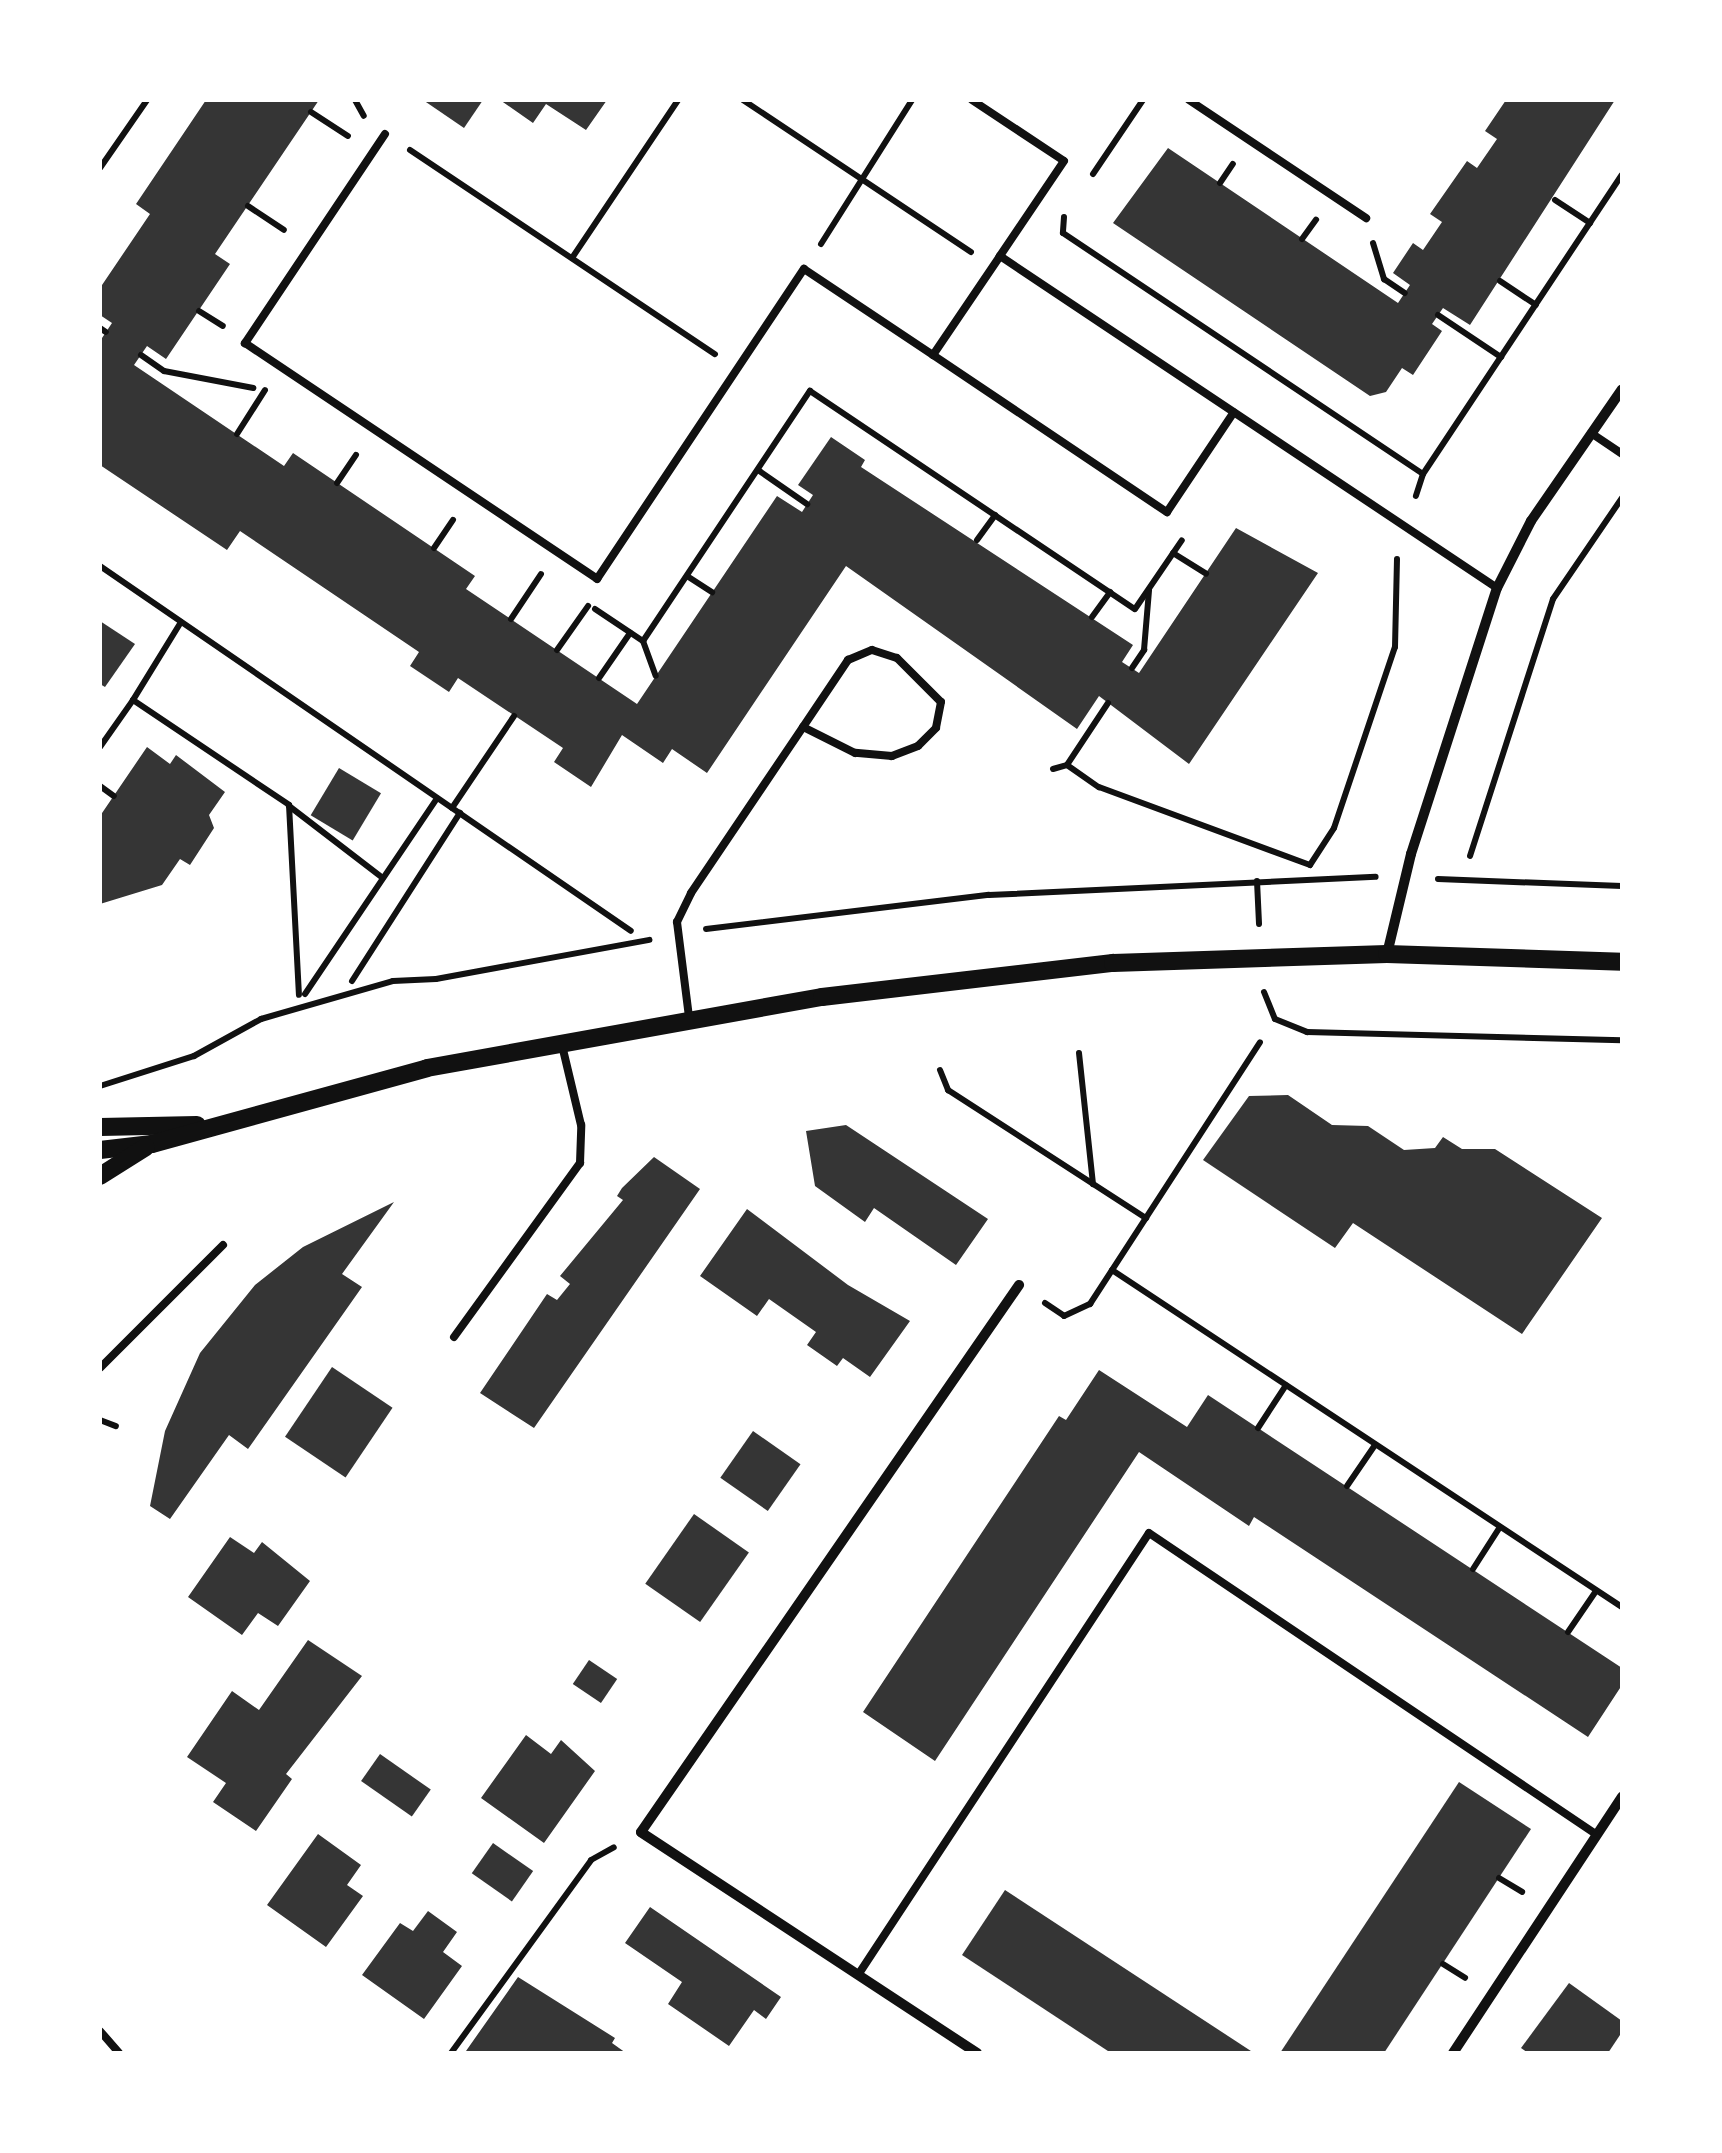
<!DOCTYPE html>
<style>
body{margin:0}
#map{position:relative;width:1722px;height:2153px;overflow:hidden;background:#fff;font-family:"PT Sans Narrow",sans-serif}
div>[style]{position:absolute}
.building>*{inset:0;background:#353535;transform-origin:0 0}
.path>*{height:6px;margin:-3px;padding:0 3px;transform-origin:3px;border-radius:3px;background:#111}
.service>*{height:8px;margin:-4px;padding:0 4px;transform-origin:4px;border-radius:4px;background:#111}
.minor>*{height:10px;margin:-5px;padding:0 5px;transform-origin:5px;border-radius:5px;background:#111}
.tertiary>*{height:18px;margin:-9px;padding:0 9px;transform-origin:9px;border-radius:9px;background:#111}
span{translate:-50% -50%;white-space:nowrap;text-align:center;line-height:1.15;-webkit-text-stroke:8px #fff;paint-order:stroke}
.frame{position:absolute;inset:0;border:102px solid #fff;pointer-events:none}
</style>
<div id="map">
<div class="building">
<i style="clip-path:polygon(206px 100px,319px 100px,215px 254px,230px 264px,166px 359px,147px 346px,134px 365px,284px 466px,293px 453px,475px 576px,466px 589px,637px 704px,777px 496px,802px 512px,813px 495px,798px 485px,831px 437px,865px 460px,861px 467px,1133px 645px,1122px 662px,1139px 673px,1236px 528px,1318px 573px,1189px 764px,1099px 696px,1077px 729px,846px 566px,707px 773px,672px 749px,663px 763px,622px 735px,591px 787px,554px 762px,563px 748px,458px 678px,449px 692px,410px 666px,419px 652px,240px 531px,227px 550px,100px 465px,100px 341px,112px 323px,100px 315px,100px 288px,150px 214px,136px 204px)"></i>
<i style="clip-path:polygon(423px 100px,483px 100px,464px 128px)"></i>
<i style="clip-path:polygon(500px 100px,607px 100px,586px 130px,546px 104px,533px 123px)"></i>
<i style="clip-path:polygon(1506px 100px,1615px 100px,1470px 325px,1443px 308px,1432px 324px,1442px 331px,1413px 375px,1402px 368px,1386px 392px,1370px 396px,1113px 223px,1168px 148px,1398px 303px,1410px 285px,1393px 273px,1413px 243px,1423px 250px,1442px 222px,1430px 214px,1467px 161px,1477px 168px,1497px 139px,1485px 131px)"></i>
<i style="clip-path:polygon(100px 621px,135px 644px,105px 687px,100px 684px)"></i>
<i style="clip-path:polygon(147px 747px,170px 764px,176px 755px,225px 792px,209px 815px,214px 828px,190px 865px,180px 859px,162px 885px,100px 904px,100px 816px)"></i>
<i style="left:339px;top:768px;width:49px;height:55px;rotate:31deg"></i>
<i style="clip-path:polygon(1288px 1095px,1332px 1125px,1368px 1126px,1404px 1150px,1435px 1148px,1443px 1137px,1462px 1149px,1495px 1149px,1602px 1218px,1522px 1334px,1353px 1223px,1335px 1248px,1203px 1160px,1249px 1096px)"></i>
<i style="clip-path:polygon(846px 1125px,988px 1219px,956px 1265px,874px 1208px,865px 1222px,815px 1186px,806px 1131px)"></i>
<i style="clip-path:polygon(654px 1157px,700px 1189px,534px 1428px,480px 1393px,547px 1294px,557px 1300px,570px 1284px,560px 1276px,623px 1200px,617px 1196px,622px 1188px)"></i>
<i style="clip-path:polygon(394px 1202px,342px 1274px,362px 1287px,248px 1449px,229px 1435px,170px 1519px,150px 1506px,165px 1431px,200px 1353px,255px 1285px,303px 1247px)"></i>
<i style="clip-path:polygon(747px 1209px,848px 1285px,910px 1321px,870px 1377px,843px 1358px,837px 1366px,807px 1345px,816px 1332px,769px 1299px,757px 1316px,700px 1276px)"></i>
<i style="left:332px;top:1367px;width:73px;height:84px;rotate:34deg"></i>
<i style="clip-path:polygon(1099px 1370px,1187px 1427px,1208px 1395px,1622px 1668px,1622px 1685px,1588px 1737px,1254px 1517px,1249px 1526px,1139px 1452px,935px 1761px,863px 1712px,1059px 1416px,1066px 1420px)"></i>
<i style="left:753px;top:1431px;width:58px;height:57px;rotate:35deg"></i>
<i style="left:694px;top:1514px;width:67px;height:85px;rotate:35deg"></i>
<i style="clip-path:polygon(230px 1537px,254px 1553px,262px 1542px,310px 1581px,278px 1626px,258px 1613px,242px 1635px,188px 1597px)"></i>
<i style="clip-path:polygon(308px 1640px,362px 1676px,286px 1774px,292px 1779px,256px 1831px,213px 1802px,226px 1783px,187px 1757px,232px 1691px,259px 1710px)"></i>
<i style="left:589px;top:1660px;width:34px;height:29px;rotate:34deg"></i>
<i style="clip-path:polygon(526px 1735px,551px 1754px,561px 1740px,595px 1771px,544px 1843px,481px 1798px)"></i>
<i style="left:380px;top:1754px;width:62px;height:33px;rotate:35deg"></i>
<i style="clip-path:polygon(1459px 1782px,1531px 1829px,1384px 2053px,1280px 2053px)"></i>
<i style="clip-path:polygon(318px 1834px,361px 1865px,347px 1885px,363px 1896px,326px 1947px,267px 1905px)"></i>
<i style="left:493px;top:1843px;width:49px;height:37px;rotate:35deg"></i>
<i style="clip-path:polygon(1005px 1890px,1254px 2053px,1111px 2053px,962px 1955px)"></i>
<i style="clip-path:polygon(650px 1907px,781px 1997px,766px 2019px,754px 2010px,729px 2046px,668px 2004px,682px 1982px,625px 1943px)"></i>
<i style="clip-path:polygon(428px 1911px,457px 1932px,443px 1952px,462px 1966px,424px 2019px,362px 1975px,400px 1923px,413px 1931px)"></i>
<i style="clip-path:polygon(518px 1977px,615px 2038px,612px 2043px,626px 2053px,466px 2051px)"></i>
<i style="clip-path:polygon(1569px 1983px,1622px 2021px,1622px 2032px,1608px 2053px,1528px 2053px,1521px 2048px)"></i>
</div>
<div class="path">
<i style="left:355px;top:100px;width:18px;rotate:61deg"></i>
<i style="left:743px;top:100px;width:274px;rotate:33.7deg"></i>
<i style="left:311px;top:112px;width:44px;rotate:33deg"></i>
<i style="left:410px;top:150px;width:367px;rotate:33.8deg"></i>
<i style="left:100px;top:168px;width:83px;rotate:-55.3deg"></i>
<i style="left:1093px;top:174px;width:89px;rotate:-56deg"></i>
<i style="left:1220px;top:183px;width:23px;rotate:-56deg"></i>
<i style="left:1555px;top:200px;width:42px;rotate:33.3deg"></i>
<i style="left:248px;top:206px;width:43px;rotate:33.7deg"></i>
<i style="left:1064px;top:217px;width:16px;rotate:94deg"></i>
<i style="left:1063px;top:233px;width:433px;rotate:33.8deg"></i>
<i style="left:1423px;top:474px;width:23px;rotate:108deg"></i>
<i style="left:1302px;top:239px;width:24px;rotate:-54deg"></i>
<i style="left:1373px;top:243px;width:38px;rotate:73deg"></i>
<i style="left:1384px;top:279px;width:25px;rotate:34deg"></i>
<i style="left:821px;top:244px;width:170px;rotate:-57.7deg"></i>
<i style="left:572px;top:258px;width:190px;rotate:-56.1deg"></i>
<i style="left:1500px;top:281px;width:43px;rotate:33.7deg"></i>
<i style="left:199px;top:311px;width:28px;rotate:32deg"></i>
<i style="left:1438px;top:315px;width:76px;rotate:33.7deg"></i>
<i style="left:100px;top:328px;width:7px;rotate:34deg"></i>
<i style="left:141px;top:355px;width:28px;rotate:35deg"></i>
<i style="left:164px;top:371px;width:91px;rotate:10.8deg"></i>
<i style="left:237px;top:434px;width:52px;rotate:-57.5deg"></i>
<i style="left:758px;top:470px;width:60px;rotate:34.8deg"></i>
<i style="left:1423px;top:474px;width:359px;rotate:-56.4deg"></i>
<i style="left:337px;top:483px;width:34px;rotate:-56deg"></i>
<i style="left:977px;top:540px;width:31px;rotate:-54deg"></i>
<i style="left:434px;top:548px;width:34px;rotate:-56deg"></i>
<i style="left:1173px;top:553px;width:39px;rotate:32deg"></i>
<i style="left:100px;top:566px;width:644px;rotate:34.5deg"></i>
<i style="left:687px;top:576px;width:30px;rotate:33deg"></i>
<i style="left:595px;top:609px;width:58px;rotate:33.7deg"></i>
<i style="left:643px;top:641px;width:301px;rotate:-56.3deg"></i>
<i style="left:810px;top:391px;width:391px;rotate:33.9deg"></i>
<i style="left:1135px;top:609px;width:83px;rotate:-55.7deg"></i>
<i style="left:1092px;top:617px;width:31px;rotate:-54deg"></i>
<i style="left:511px;top:619px;width:54px;rotate:-56.3deg"></i>
<i style="left:181px;top:622px;width:92px;rotate:121.6deg"></i>
<i style="left:133px;top:700px;width:188px;rotate:33.9deg"></i>
<i style="left:289px;top:805px;width:190px;rotate:87deg"></i>
<i style="left:643px;top:641px;width:37px;rotate:70deg"></i>
<i style="left:557px;top:650px;width:54px;rotate:-54.8deg"></i>
<i style="left:1132px;top:668px;width:22px;rotate:-56deg"></i>
<i style="left:1144px;top:650px;width:60px;rotate:-85.2deg"></i>
<i style="left:599px;top:678px;width:55px;rotate:-55.4deg"></i>
<i style="left:1108px;top:703px;width:74px;rotate:123.5deg"></i>
<i style="left:1067px;top:765px;width:39px;rotate:35deg"></i>
<i style="left:1099px;top:787px;width:225px;rotate:20.3deg"></i>
<i style="left:1310px;top:865px;width:44px;rotate:-57deg"></i>
<i style="left:1334px;top:828px;width:191px;rotate:-71.4deg"></i>
<i style="left:1395px;top:647px;width:88px;rotate:-88.7deg"></i>
<i style="left:100px;top:747px;width:57px;rotate:-54.9deg"></i>
<i style="left:1053px;top:769px;width:15px;rotate:-16deg"></i>
<i style="left:100px;top:786px;width:17px;rotate:36deg"></i>
<i style="left:289px;top:806px;width:118px;rotate:37.5deg"></i>
<i style="left:452px;top:808px;width:111px;rotate:-56deg"></i>
<i style="left:1470px;top:856px;width:270px;rotate:-72.1deg"></i>
<i style="left:1553px;top:599px;width:122px;rotate:-55.7deg"></i>
<i style="left:1438px;top:879px;width:184px;rotate:2.2deg"></i>
<i style="left:1257px;top:881px;width:43px;rotate:87.3deg"></i>
<i style="left:706px;top:929px;width:285px;rotate:-6.9deg"></i>
<i style="left:989px;top:895px;width:387px;rotate:-2.7deg"></i>
<i style="left:352px;top:981px;width:200px;rotate:-57.3deg"></i>
<i style="left:1264px;top:992px;width:29px;rotate:68deg"></i>
<i style="left:1275px;top:1019px;width:35px;rotate:22deg"></i>
<i style="left:1307px;top:1032px;width:315px;rotate:1.5deg"></i>
<i style="left:305px;top:994px;width:236px;rotate:-56deg"></i>
<i style="left:1079px;top:1053px;width:132px;rotate:83.9deg"></i>
<i style="left:940px;top:1070px;width:22px;rotate:68deg"></i>
<i style="left:948px;top:1090px;width:236px;rotate:32.9deg"></i>
<i style="left:100px;top:1086px;width:99px;rotate:-17.7deg"></i>
<i style="left:194px;top:1056px;width:77px;rotate:-28.9deg"></i>
<i style="left:261px;top:1019px;width:137px;rotate:-16.1deg"></i>
<i style="left:393px;top:981px;width:43px;rotate:-2.7deg"></i>
<i style="left:436px;top:979px;width:217px;rotate:-10.4deg"></i>
<i style="left:1112px;top:1270px;width:611px;rotate:33.46deg"></i>
<i style="left:1045px;top:1303px;width:23px;rotate:34deg"></i>
<i style="left:1064px;top:1316px;width:29px;rotate:-25deg"></i>
<i style="left:1090px;top:1304px;width:312px;rotate:-57deg"></i>
<i style="left:100px;top:1420px;width:17px;rotate:21deg"></i>
<i style="left:1258px;top:1428px;width:51px;rotate:-56.9deg"></i>
<i style="left:1347px;top:1486px;width:50px;rotate:-55.7deg"></i>
<i style="left:1473px;top:1569px;width:50px;rotate:-57.3deg"></i>
<i style="left:1568px;top:1632px;width:50px;rotate:-55.7deg"></i>
<i style="left:1499px;top:1878px;width:27px;rotate:31deg"></i>
<i style="left:1443px;top:1964px;width:26px;rotate:32deg"></i>
<i style="left:451px;top:2053px;width:238px;rotate:-54deg"></i>
<i style="left:591px;top:1860px;width:26px;rotate:-29deg"></i>
</div>
<div class="service">
<i style="left:972px;top:100px;width:110px;rotate:33.5deg"></i>
<i style="left:1064px;top:161px;width:115px;rotate:124deg"></i>
<i style="left:1000px;top:256px;width:598px;rotate:33.74deg"></i>
<i style="left:1189px;top:100px;width:213px;rotate:33.7deg"></i>
<i style="left:385px;top:134px;width:252px;rotate:123.8deg"></i>
<i style="left:245px;top:343px;width:424px;rotate:33.8deg"></i>
<i style="left:597px;top:579px;width:373px;rotate:-56.3deg"></i>
<i style="left:804px;top:269px;width:155px;rotate:33.7deg"></i>
<i style="left:933px;top:355px;width:120px;rotate:-55.9deg"></i>
<i style="left:933px;top:355px;width:282px;rotate:33.9deg"></i>
<i style="left:1167px;top:512px;width:120px;rotate:-56.2deg"></i>
<i style="left:1591px;top:433px;width:37px;rotate:34deg"></i>
<i style="left:689px;top:1017px;width:96px;rotate:-97.2deg"></i>
<i style="left:677px;top:922px;width:32px;rotate:-64deg"></i>
<i style="left:691px;top:893px;width:200px;rotate:-56deg"></i>
<i style="left:803px;top:727px;width:81px;rotate:-56.1deg"></i>
<i style="left:848px;top:660px;width:26px;rotate:-23deg"></i>
<i style="left:872px;top:650px;width:26px;rotate:18deg"></i>
<i style="left:897px;top:658px;width:62px;rotate:45deg"></i>
<i style="left:941px;top:702px;width:26px;rotate:101deg"></i>
<i style="left:936px;top:728px;width:25px;rotate:135deg"></i>
<i style="left:918px;top:746px;width:28px;rotate:159deg"></i>
<i style="left:892px;top:756px;width:37px;rotate:-175deg"></i>
<i style="left:855px;top:753px;width:58px;rotate:-153.4deg"></i>
<i style="left:454px;top:1337px;width:215px;rotate:-54.1deg"></i>
<i style="left:580px;top:1163px;width:38px;rotate:-88deg"></i>
<i style="left:581px;top:1125px;width:82px;rotate:-103.4deg"></i>
<i style="left:100px;top:1368px;width:174px;rotate:-45deg"></i>
<i style="left:858px;top:1975px;width:529px;rotate:-56.64deg"></i>
<i style="left:1149px;top:1533px;width:540px;rotate:33.98deg"></i>
<i style="left:100px;top:2031px;width:29px;rotate:49deg"></i>
</div>
<div class="minor">
<i style="left:1387px;top:954px;width:103px;rotate:-76.5deg"></i>
<i style="left:1411px;top:854px;width:280px;rotate:-72.1deg"></i>
<i style="left:1497px;top:588px;width:75px;rotate:-63.1deg"></i>
<i style="left:1531px;top:521px;width:160px;rotate:-55.4deg"></i>
<i style="left:977px;top:2053px;width:402px;rotate:-146.7deg"></i>
<i style="left:641px;top:1832px;width:665px;rotate:-55.35deg"></i>
<i style="left:1453px;top:2053px;width:307px;rotate:-56.6deg"></i>
</div>
<div class="tertiary">
<i style="left:100px;top:1127px;width:97px;rotate:-1.2deg"></i>
<i style="left:100px;top:1150px;width:52px;rotate:-6.6deg"></i>
<i style="left:152px;top:1144px;width:285px;rotate:-15.4deg"></i>
<i style="left:427px;top:1068px;width:401px;rotate:-10.2deg"></i>
<i style="left:822px;top:997px;width:293px;rotate:-6.7deg"></i>
<i style="left:1113px;top:963px;width:274px;rotate:-1.9deg"></i>
<i style="left:1387px;top:954px;width:235px;rotate:1.9deg"></i>
<i style="left:100px;top:1176px;width:54px;rotate:-32.2deg"></i>
</div>
<div class="frame"></div>
</div>
